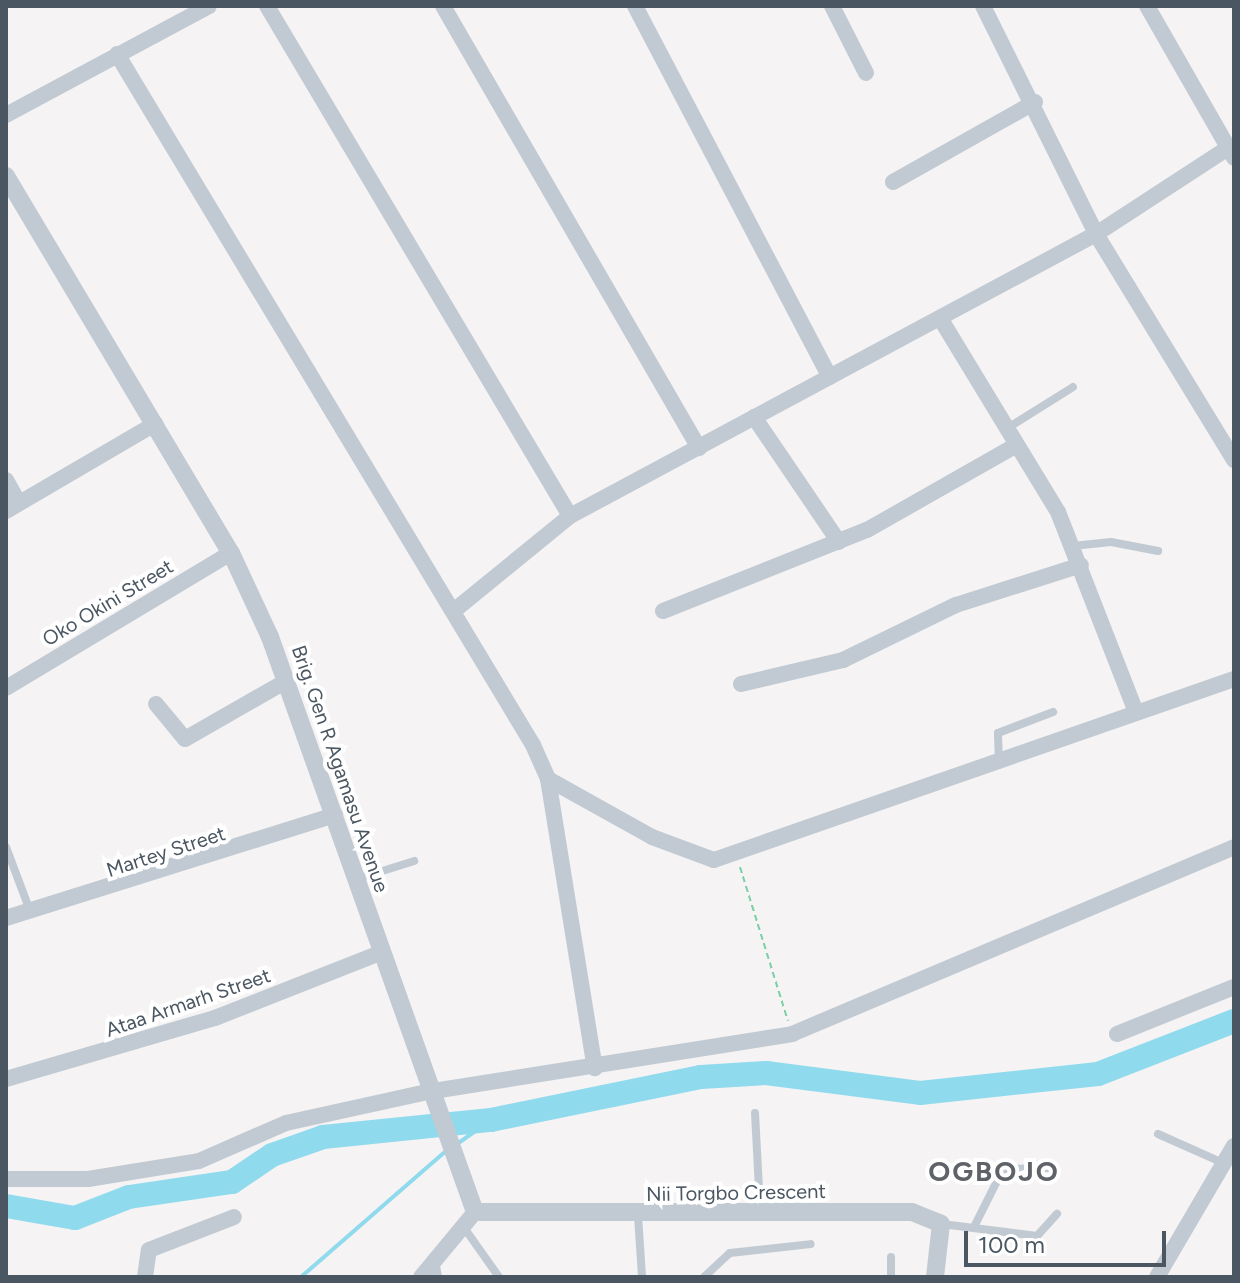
<!DOCTYPE html>
<style>
body{margin:0}
#map{position:relative;width:1240px;height:1283px;overflow:hidden;background:#f5f3f3;font-family:Figtree,sans-serif}
div>[style]{position:absolute}
.stream>*{height:4px;margin:-2px;padding:0 2px;transform-origin:2px;border-radius:2px;background:#90daee}
.river>*{height:24px;margin:-12px;padding:0 12px;transform-origin:12px;border-radius:12px;background:#90daee}
.path>*{height:2px;margin-top:-1px;transform-origin:0;background:repeating-linear-gradient(90deg,#7ad0a6 0 6px,transparent 0 10px)}
.service>*{height:8px;margin:-4px;padding:0 4px;transform-origin:4px;border-radius:4px;background:#c1cad2}
.minor>*{height:16px;margin:-8px;padding:0 8px;transform-origin:8px;border-radius:8px;background:#c1cad2}
.tertiary>*{height:18px;margin:-9px;padding:0 9px;transform-origin:9px;border-radius:9px;background:#c1cad2}
span{translate:-50% -50%;white-space:nowrap;text-align:center;line-height:1.15;-webkit-text-stroke:8px #fff;paint-order:stroke}
.street-label{font-size:20px;color:#4a5661}
.district-label{font-size:28px;color:#5f6368;font-weight:700;letter-spacing:2px}
.frame{position:absolute;inset:0;border:8px solid #4a5661;pointer-events:none}
.scale{position:absolute;left:964px;top:1231px;width:202px;height:36px;box-sizing:border-box;border:4px solid #4a5661;border-top:0;padding-left:10px;font-size:24px;line-height:28px;white-space:nowrap;color:#4a5661;-webkit-text-stroke:6px #fff;paint-order:stroke}
</style>
<div id="map">
<div class="stream">
<i style="left:457px;top:1144px;width:42px;rotate:-35.2deg"></i>
<i style="left:301px;top:1277px;width:192px;rotate:-41deg"></i>
</div>
<div class="river">
<i style="left:6px;top:1206px;width:70px;rotate:9.9deg"></i>
<i style="left:75px;top:1218px;width:58px;rotate:-21.3deg"></i>
<i style="left:129px;top:1197px;width:104px;rotate:-8.3deg"></i>
<i style="left:232px;top:1182px;width:48px;rotate:-34deg"></i>
<i style="left:272px;top:1155px;width:54px;rotate:-19.4deg"></i>
<i style="left:323px;top:1137px;width:169px;rotate:-5.8deg"></i>
<i style="left:491px;top:1120px;width:214px;rotate:-11.6deg"></i>
<i style="left:701px;top:1077px;width:65px;rotate:-3.5deg"></i>
<i style="left:766px;top:1073px;width:155px;rotate:7.4deg"></i>
<i style="left:920px;top:1093px;width:179px;rotate:-6.1deg"></i>
<i style="left:1098px;top:1074px;width:146px;rotate:-21.3deg"></i>
</div>
<div class="path">
<i style="left:740px;top:867px;width:161px;rotate:72.7deg"></i>
</div>
<div class="service">
<i style="left:1006px;top:429px;width:79px;rotate:-32.1deg"></i>
<i style="left:1073px;top:546px;width:38px;rotate:-6deg"></i>
<i style="left:1111px;top:542px;width:48px;rotate:10.8deg"></i>
<i style="left:999px;top:763px;width:30px;rotate:-92deg"></i>
<i style="left:998px;top:733px;width:59px;rotate:-20.9deg"></i>
<i style="left:6px;top:847px;width:68px;rotate:69.4deg"></i>
<i style="left:357px;top:879px;width:60px;rotate:-17.5deg"></i>
<i style="left:755px;top:1113px;width:97px;rotate:87deg"></i>
<i style="left:1158px;top:1134px;width:71px;rotate:24deg"></i>
<i style="left:638px;top:1216px;width:61px;rotate:86.2deg"></i>
<i style="left:942px;top:1224px;width:96px;rotate:7.2deg"></i>
<i style="left:1037px;top:1236px;width:30px;rotate:-48deg"></i>
<i style="left:975px;top:1225px;width:63px;rotate:-63.4deg"></i>
<i style="left:1003px;top:1169px;width:46px;rotate:-1.2deg"></i>
<i style="left:465px;top:1229px;width:59px;rotate:54.7deg"></i>
<i style="left:435px;top:1261px;width:16px;rotate:79deg"></i>
<i style="left:704px;top:1277px;width:35px;rotate:-43deg"></i>
<i style="left:730px;top:1253px;width:81px;rotate:-6.3deg"></i>
<i style="left:891px;top:1277px;width:20px;rotate:-90deg"></i>
</div>
<div class="minor">
<i style="left:267px;top:6px;width:593px;rotate:59.28deg"></i>
<i style="left:443px;top:6px;width:511px;rotate:59.92deg"></i>
<i style="left:635px;top:6px;width:419px;rotate:62.3deg"></i>
<i style="left:832px;top:6px;width:75px;rotate:63.1deg"></i>
<i style="left:983px;top:6px;width:254px;rotate:63.6deg"></i>
<i style="left:1096px;top:234px;width:265px;rotate:58.6deg"></i>
<i style="left:1147px;top:6px;width:175px;rotate:60.2deg"></i>
<i style="left:117px;top:54px;width:807px;rotate:58.95deg"></i>
<i style="left:533px;top:745px;width:37px;rotate:66deg"></i>
<i style="left:548px;top:779px;width:293px;rotate:80.8deg"></i>
<i style="left:6px;top:115px;width:230px;rotate:-28.2deg"></i>
<i style="left:893px;top:182px;width:163px;rotate:-29.4deg"></i>
<i style="left:940px;top:318px;width:227px;rotate:58.7deg"></i>
<i style="left:1058px;top:512px;width:215px;rotate:68.7deg"></i>
<i style="left:754px;top:417px;width:151px;rotate:55.8deg"></i>
<i style="left:6px;top:480px;width:26px;rotate:61deg"></i>
<i style="left:6px;top:511px;width:173px;rotate:-30.3deg"></i>
<i style="left:456px;top:609px;width:147px;rotate:-39.2deg"></i>
<i style="left:570px;top:516px;width:597px;rotate:-28.2deg"></i>
<i style="left:1096px;top:234px;width:158px;rotate:-33.1deg"></i>
<i style="left:663px;top:611px;width:219px;rotate:-21.7deg"></i>
<i style="left:867px;top:530px;width:170px;rotate:-29.6deg"></i>
<i style="left:741px;top:684px;width:105px;rotate:-13.2deg"></i>
<i style="left:843px;top:660px;width:126px;rotate:-26deg"></i>
<i style="left:956px;top:605px;width:131px;rotate:-17.7deg"></i>
<i style="left:6px;top:688px;width:262px;rotate:-31deg"></i>
<i style="left:156px;top:704px;width:45px;rotate:50.4deg"></i>
<i style="left:185px;top:739px;width:119px;rotate:-29.8deg"></i>
<i style="left:548px;top:779px;width:119px;rotate:29.1deg"></i>
<i style="left:652px;top:837px;width:66px;rotate:20.4deg"></i>
<i style="left:714px;top:860px;width:551px;rotate:-19.19deg"></i>
<i style="left:6px;top:918px;width:345px;rotate:-17.4deg"></i>
<i style="left:1117px;top:1034px;width:126px;rotate:-21.9deg"></i>
<i style="left:6px;top:1079px;width:218px;rotate:-16.3deg"></i>
<i style="left:215px;top:1018px;width:177px;rotate:-21.5deg"></i>
<i style="left:6px;top:1179px;width:82px"></i>
<i style="left:88px;top:1179px;width:112px;rotate:-9.2deg"></i>
<i style="left:199px;top:1161px;width:95px;rotate:-23.6deg"></i>
<i style="left:286px;top:1123px;width:144px;rotate:-12.4deg"></i>
<i style="left:427px;top:1092px;width:370px;rotate:-9deg"></i>
<i style="left:792px;top:1034px;width:480px;rotate:-22.9deg"></i>
<i style="left:145px;top:1277px;width:27px;rotate:-82deg"></i>
<i style="left:149px;top:1250px;width:91px;rotate:-21.2deg"></i>
<i style="left:421px;top:1277px;width:85px;rotate:-50.3deg"></i>
<i style="left:1157px;top:1277px;width:152px;rotate:-59.6deg"></i>
</div>
<div class="tertiary">
<i style="left:6px;top:176px;width:439px;rotate:59.2deg"></i>
<i style="left:231px;top:553px;width:93px;rotate:65.1deg"></i>
<i style="left:270px;top:637px;width:610px;rotate:70.38deg"></i>
<i style="left:475px;top:1212px;width:437px"></i>
<i style="left:912px;top:1212px;width:31px;rotate:22deg"></i>
<i style="left:941px;top:1224px;width:53px;rotate:96.5deg"></i>
</div>
<div class="street-label">
<span style="left:108px;top:603px;rotate:-31deg">Oko Okini Street</span>
<span style="left:340px;top:769px;rotate:71deg">Brig. Gen R Agamasu Avenue</span>
<span style="left:166px;top:852px;rotate:-18deg">Martey Street</span>
<span style="left:188px;top:1003px;rotate:-19deg">Ataa Armarh Street</span>
<span style="left:736px;top:1193px;rotate:-1deg">Nii Torgbo Crescent</span>
</div>
<div class="district-label">
<span style="left:994px;top:1171px">OGBOJO</span>
</div>
<div class="frame"></div>
<div class="scale">100 m</div>
</div>
